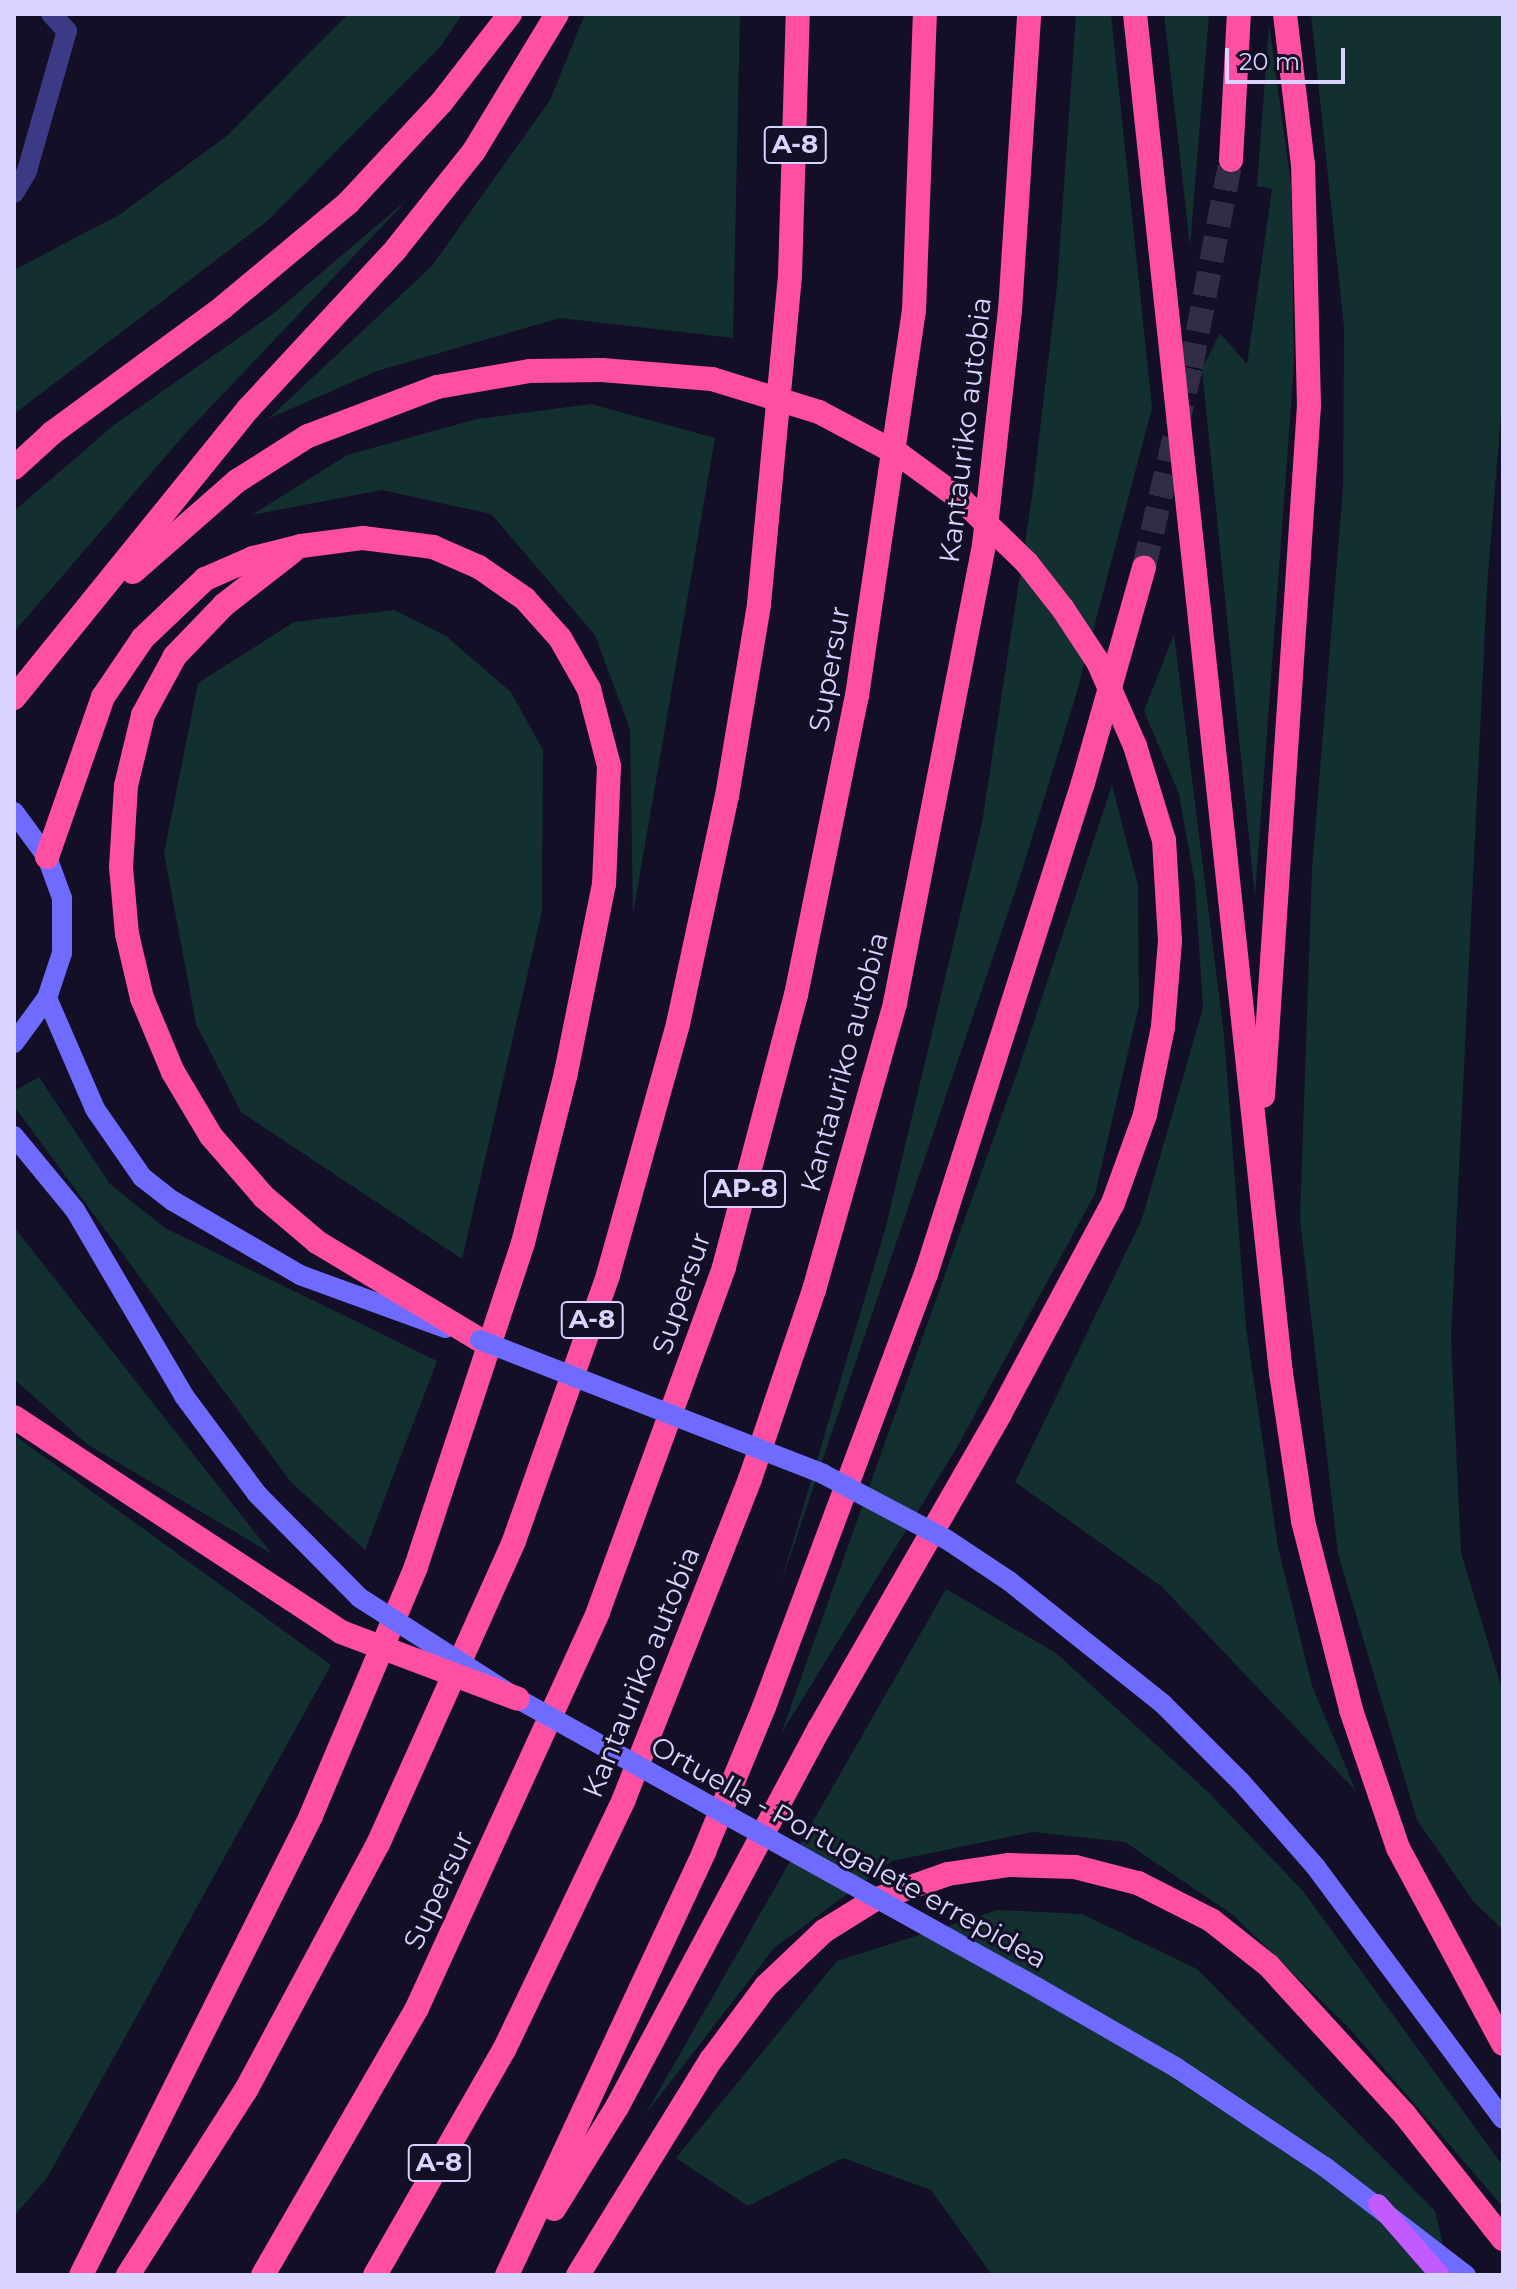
<!DOCTYPE html>
<style>
body{margin:0}
#map{position:relative;width:1517px;height:2289px;overflow:hidden;background:#130f26;font-family:Montserrat,sans-serif}
div>[style]{position:absolute}
.green>*{inset:0;background:#12302f}
.highway-tunnel>*{height:24px;margin-top:-12px;transform-origin:0;background:repeating-linear-gradient(90deg,#312d47 0 24px,transparent 0 36px)}
.street>*{height:20px;margin:-10px;padding:0 10px;transform-origin:10px;border-radius:10px;background:#3d3a85}
.secondary>*{height:20px;margin:-10px;padding:0 10px;transform-origin:10px;border-radius:10px;background:#6f6bff}
.primary>*{height:20px;margin:-10px;padding:0 10px;transform-origin:10px;border-radius:10px;background:#c25bff}
.highway>*{height:24px;margin:-12px;padding:0 12px;transform-origin:12px;border-radius:12px;background:#ff4fa3}
.secondary-bridge>*{height:20px;margin:-10px;padding:0 10px;transform-origin:10px;border-radius:10px;background:#6f6bff}
.highway-bridge>*{height:24px;margin:-12px;padding:0 12px;transform-origin:12px;border-radius:12px;background:#ff4fa3}
span{translate:-50% -50%;white-space:nowrap;text-align:center;line-height:1.15;-webkit-text-stroke:6px #130f26;paint-order:stroke}
.shield-label span{padding:2px 6px;background:#130f26;border:2px solid;border-radius:6px;-webkit-text-stroke-width:0}
.shield-label{font-size:26px;color:#d9d4ff;font-weight:700}
.street-label{font-size:28px;color:#d9d4ff}
.frame{position:absolute;inset:0;border:16px solid #d9d4ff;pointer-events:none}
.scale{position:absolute;left:1225px;top:48px;width:120px;height:36px;box-sizing:border-box;border:4px solid #d9d4ff;border-top:0;padding-left:10px;font-size:24px;line-height:28px;white-space:nowrap;color:#d9d4ff;-webkit-text-stroke:6px #130f26;paint-order:stroke}
</style>
<div id="map">
<div class="green">
<i style="clip-path:polygon(348px 14px,462px 14px,441px 46px,266px 222px,14px 414px,14px 270px,119px 215px,228px 135px)"></i>
<i style="clip-path:polygon(585px 14px,740px 14px,733px 338px,560px 318px,377px 371px,268px 419px,432px 266px,550px 100px)"></i>
<i style="clip-path:polygon(1076px 14px,1111px 14px,1152px 408px,1076px 695px,1019px 880px,780px 1586px,886px 1226px,982px 823px,1032px 497px,1057px 286px)"></i>
<i style="clip-path:polygon(1164px 14px,1209px 14px,1190px 246px)"></i>
<i style="clip-path:polygon(1311px 14px,1503px 14px,1503px 391px,1487px 587px,1451px 1338px,1461px 1553px,1503px 1692px,1503px 1930px,1473px 1901px,1417px 1820px,1338px 1554px,1300px 1219px,1312px 869px,1343px 487px,1344px 328px)"></i>
<i style="clip-path:polygon(1269px 24px,1291px 184px,1294px 364px,1255px 897px,1202px 369px,1220px 333px,1247px 364px,1272px 189px,1257px 186px)"></i>
<i style="clip-path:polygon(408px 199px,184px 435px,14px 632px,14px 511px,114px 425px,273px 314px)"></i>
<i style="clip-path:polygon(591px 404px,715px 438px,633px 914px,630px 729px,595px 635px,491px 514px,382px 490px,252px 515px,347px 455px,477px 419px)"></i>
<i style="clip-path:polygon(394px 610px,446px 636px,511px 692px,543px 750px,542px 911px,462px 1259px,241px 1112px,196px 1024px,164px 853px,198px 683px,294px 622px)"></i>
<i style="clip-path:polygon(1174px 634px,1224px 1035px,1246px 1327px,1278px 1547px,1312px 1686px,1356px 1791px,1162px 1587px,1015px 1482px,1142px 1219px,1203px 1008px,1195px 884px,1179px 794px,1144px 711px)"></i>
<i style="clip-path:polygon(1112px 785px,1138px 886px,1139px 1005px,1095px 1194px,956px 1449px,781px 1734px,1019px 1067px)"></i>
<i style="clip-path:polygon(39px 1077px,110px 1184px,165px 1228px,437px 1361px,365px 1550px,290px 1481px,14px 1106px,14px 1091px)"></i>
<i style="clip-path:polygon(14px 1227px,272px 1554px,87px 1444px,14px 1379px)"></i>
<i style="clip-path:polygon(14px 1435px,331px 1665px,47px 2178px,14px 2216px)"></i>
<i style="clip-path:polygon(946px 1589px,1056px 1653px,1209px 1793px,1303px 1891px,1503px 2166px,1503px 2207px,1349px 2028px,1233px 1915px,1125px 1842px,1033px 1832px,892px 1861px,774px 1948px,645px 2115px)"></i>
<i style="clip-path:polygon(998px 1910px,1082px 1914px,1197px 1969px,1435px 2211px,1450px 2275px,992px 2275px,931px 2190px,843px 2158px,748px 2206px,676px 2158px,837px 1961px)"></i>
</div>
<div class="highway-tunnel">
<i style="left:1144px;top:567px;width:205px;rotate:-76.8deg"></i>
<i style="left:1191px;top:367px;width:211px;rotate:-79.1deg"></i>
</div>
<div class="street">
<i style="left:14px;top:193px;width:26px;rotate:-59deg"></i>
<i style="left:27px;top:171px;width:146px;rotate:-74.1deg"></i>
<i style="left:67px;top:31px;width:23px;rotate:-133deg"></i>
</div>
<div class="secondary">
<i style="left:14px;top:812px;width:56px;rotate:53.7deg"></i>
<i style="left:47px;top:857px;width:44px;rotate:69.9deg"></i>
<i style="left:62px;top:898px;width:55px;rotate:90deg"></i>
<i style="left:62px;top:953px;width:47px;rotate:108.4deg"></i>
<i style="left:47px;top:998px;width:56px;rotate:126.3deg"></i>
<i style="left:47px;top:998px;width:121px;rotate:66.6deg"></i>
<i style="left:95px;top:1109px;width:83px;rotate:55.3deg"></i>
<i style="left:142px;top:1177px;width:39px;rotate:38deg"></i>
<i style="left:173px;top:1201px;width:147px;rotate:30.2deg"></i>
<i style="left:300px;top:1275px;width:155px;rotate:20deg"></i>
<i style="left:14px;top:1136px;width:96px;rotate:50.5deg"></i>
<i style="left:75px;top:1210px;width:216px;rotate:59.6deg"></i>
<i style="left:184px;top:1396px;width:122px;rotate:53.3deg"></i>
<i style="left:257px;top:1494px;width:146px;rotate:45.3deg"></i>
<i style="left:1009px;top:1581px;width:197px;rotate:38.6deg"></i>
<i style="left:1163px;top:1704px;width:110px;rotate:45deg"></i>
<i style="left:1241px;top:1782px;width:112px;rotate:48.6deg"></i>
<i style="left:1315px;top:1866px;width:315px;rotate:53.4deg"></i>
<i style="left:1038px;top:1988px;width:160px;rotate:29.9deg"></i>
<i style="left:1177px;top:2068px;width:178px;rotate:33.8deg"></i>
<i style="left:1325px;top:2167px;width:178px;rotate:37.5deg"></i>
</div>
<div class="primary">
<i style="left:1378px;top:2204px;width:94px;rotate:48.9deg"></i>
</div>
<div class="highway">
<i style="left:1135px;top:14px;width:1367px;rotate:83.87deg"></i>
<i style="left:1281px;top:1373px;width:150px;rotate:81.5deg"></i>
<i style="left:1303px;top:1521px;width:195px;rotate:75.7deg"></i>
<i style="left:1351px;top:1710px;width:146px;rotate:71.2deg"></i>
<i style="left:1398px;top:1848px;width:222px;rotate:61.8deg"></i>
<i style="left:1231px;top:160px;width:146px;rotate:-86.9deg"></i>
<i style="left:14px;top:468px;width:52px;rotate:-42.6deg"></i>
<i style="left:52px;top:433px;width:211px;rotate:-36.3deg"></i>
<i style="left:222px;top:308px;width:164px;rotate:-39.8deg"></i>
<i style="left:348px;top:203px;width:137px;rotate:-47.1deg"></i>
<i style="left:441px;top:103px;width:113px;rotate:-52.2deg"></i>
<i style="left:292px;top:552px;width:86px;rotate:142.1deg"></i>
<i style="left:224px;top:605px;width:71px;rotate:133.9deg"></i>
<i style="left:175px;top:656px;width:67px;rotate:118.5deg"></i>
<i style="left:143px;top:715px;width:73px;rotate:103.5deg"></i>
<i style="left:126px;top:786px;width:81px;rotate:93.5deg"></i>
<i style="left:121px;top:867px;width:67px;rotate:84.9deg"></i>
<i style="left:127px;top:934px;width:66px;rotate:76.8deg"></i>
<i style="left:142px;top:998px;width:80px;rotate:67.3deg"></i>
<i style="left:173px;top:1072px;width:74px;rotate:59.3deg"></i>
<i style="left:211px;top:1136px;width:81px;rotate:49deg"></i>
<i style="left:264px;top:1197px;width:70px;rotate:40.3deg"></i>
<i style="left:317px;top:1242px;width:190px;rotate:31deg"></i>
<i style="left:133px;top:572px;width:138px;rotate:-41.2deg"></i>
<i style="left:237px;top:481px;width:84px;rotate:-32.4deg"></i>
<i style="left:14px;top:698px;width:372px;rotate:-51deg"></i>
<i style="left:248px;top:409px;width:218px;rotate:-47.2deg"></i>
<i style="left:396px;top:249px;width:125px;rotate:-51.5deg"></i>
<i style="left:474px;top:151px;width:160px;rotate:-58.8deg"></i>
<i style="left:47px;top:857px;width:170px;rotate:-70.7deg"></i>
<i style="left:103px;top:697px;width:71px;rotate:-55.9deg"></i>
<i style="left:143px;top:638px;width:86px;rotate:-43.6deg"></i>
<i style="left:205px;top:579px;width:52px;rotate:-23.6deg"></i>
<i style="left:253px;top:558px;width:49px;rotate:-14deg"></i>
<i style="left:301px;top:546px;width:63px;rotate:-7.4deg"></i>
<i style="left:363px;top:538px;width:71px;rotate:7.3deg"></i>
<i style="left:433px;top:547px;width:50px;rotate:23.5deg"></i>
<i style="left:479px;top:567px;width:56px;rotate:34.8deg"></i>
<i style="left:525px;top:599px;width:52px;rotate:48.1deg"></i>
<i style="left:560px;top:638px;width:59px;rotate:60.4deg"></i>
<i style="left:589px;top:689px;width:80px;rotate:75.4deg"></i>
<i style="left:609px;top:766px;width:118px;rotate:92.4deg"></i>
<i style="left:604px;top:884px;width:193px;rotate:101.4deg"></i>
<i style="left:566px;top:1073px;width:175px;rotate:104.2deg"></i>
<i style="left:523px;top:1243px;width:341px;rotate:108.3deg"></i>
<i style="left:416px;top:1567px;width:270px;rotate:112.9deg"></i>
<i style="left:311px;top:1816px;width:513px;rotate:116.61deg"></i>
<i style="left:1263px;top:1096px;width:692px;rotate:-86.19deg"></i>
<i style="left:1309px;top:406px;width:241px;rotate:-91.4deg"></i>
<i style="left:1303px;top:165px;width:152px;rotate:-96.8deg"></i>
<i style="left:14px;top:1417px;width:391px;rotate:33.3deg"></i>
<i style="left:554px;top:2209px;width:120px;rotate:-58.3deg"></i>
<i style="left:617px;top:2107px;width:429px;rotate:-61.9deg"></i>
<i style="left:819px;top:1729px;width:363px;rotate:-60.1deg"></i>
<i style="left:128px;top:2275px;width:219px;rotate:-57.5deg"></i>
<i style="left:246px;top:2090px;width:279px;rotate:-61.8deg"></i>
<i style="left:378px;top:1844px;width:332px;rotate:-65.8deg"></i>
<i style="left:514px;top:1541px;width:282px;rotate:-70.5deg"></i>
<i style="left:608px;top:1275px;width:261px;rotate:-74.4deg"></i>
<i style="left:678px;top:1024px;width:233px;rotate:-77.9deg"></i>
<i style="left:727px;top:796px;width:195px;rotate:-80.5deg"></i>
<i style="left:759px;top:604px;width:329px;rotate:-84.6deg"></i>
<i style="left:790px;top:276px;width:262px;rotate:-88.3deg"></i>
<i style="left:263px;top:2275px;width:308px;rotate:-60deg"></i>
<i style="left:417px;top:2008px;width:435px;rotate:-65.4deg"></i>
<i style="left:598px;top:1612px;width:367px;rotate:-69.9deg"></i>
<i style="left:724px;top:1267px;width:281px;rotate:-75.2deg"></i>
<i style="left:796px;top:995px;width:305px;rotate:-78.5deg"></i>
<i style="left:857px;top:696px;width:389px;rotate:-81.6deg"></i>
<i style="left:914px;top:311px;width:297px;rotate:-87.9deg"></i>
<i style="left:375px;top:2275px;width:259px;rotate:-60.2deg"></i>
<i style="left:504px;top:2050px;width:278px;rotate:-64.4deg"></i>
<i style="left:624px;top:1799px;width:344px;rotate:-68.5deg"></i>
<i style="left:750px;top:1479px;width:200px;rotate:-71.3deg"></i>
<i style="left:814px;top:1290px;width:298px;rotate:-74.2deg"></i>
<i style="left:895px;top:1003px;width:467px;rotate:-79deg"></i>
<i style="left:984px;top:545px;width:235px;rotate:-83.7deg"></i>
<i style="left:1010px;top:311px;width:298px;rotate:-86.3deg"></i>
<i style="left:507px;top:2275px;width:467px;rotate:-65deg"></i>
<i style="left:704px;top:1852px;width:157px;rotate:-67.5deg"></i>
<i style="left:764px;top:1707px;width:462px;rotate:-69.5deg"></i>
<i style="left:926px;top:1274px;width:515px;rotate:-72.27deg"></i>
<i style="left:1083px;top:783px;width:224px;rotate:-74.2deg"></i>
<i style="left:578px;top:2275px;width:253px;rotate:-58.3deg"></i>
<i style="left:711px;top:2060px;width:92px;rotate:-53.4deg"></i>
<i style="left:766px;top:1986px;width:80px;rotate:-43.5deg"></i>
<i style="left:824px;top:1931px;width:59px;rotate:-31.8deg"></i>
<i style="left:874px;top:1900px;width:78px;rotate:-19.4deg"></i>
<i style="left:948px;top:1874px;width:62px;rotate:-8.4deg"></i>
<i style="left:1009px;top:1865px;width:66px;rotate:1.7deg"></i>
<i style="left:1075px;top:1867px;width:65px;rotate:14.3deg"></i>
<i style="left:1138px;top:1883px;width:82px;rotate:26.9deg"></i>
<i style="left:1211px;top:1920px;width:74px;rotate:38.4deg"></i>
<i style="left:1269px;top:1966px;width:202px;rotate:47.6deg"></i>
<i style="left:1405px;top:2115px;width:158px;rotate:51.7deg"></i>
</div>
<div class="secondary-bridge">
<i style="left:480px;top:1340px;width:368px;rotate:21.3deg"></i>
<i style="left:823px;top:1474px;width:139px;rotate:27.9deg"></i>
<i style="left:946px;top:1539px;width:76px;rotate:33.7deg"></i>
<i style="left:360px;top:1598px;width:188px;rotate:32.6deg"></i>
<i style="left:518px;top:1699px;width:595px;rotate:29.06deg"></i>
</div>
<div class="highway-bridge">
<i style="left:308px;top:436px;width:138px;rotate:-20.8deg"></i>
<i style="left:437px;top:387px;width:94px;rotate:-9.8deg"></i>
<i style="left:530px;top:371px;width:72px;rotate:-0.8deg"></i>
<i style="left:602px;top:370px;width:110px;rotate:4.7deg"></i>
<i style="left:712px;top:379px;width:112px;rotate:17.1deg"></i>
<i style="left:819px;top:412px;width:92px;rotate:28deg"></i>
<i style="left:900px;top:455px;width:78px;rotate:36.1deg"></i>
<i style="left:963px;top:501px;width:89px;rotate:44.1deg"></i>
<i style="left:1027px;top:563px;width:58px;rotate:52deg"></i>
<i style="left:1063px;top:609px;width:64px;rotate:56.6deg"></i>
<i style="left:1098px;top:662px;width:92px;rotate:66.2deg"></i>
<i style="left:1135px;top:746px;width:98px;rotate:72.9deg"></i>
<i style="left:1164px;top:840px;width:101px;rotate:86.6deg"></i>
<i style="left:1170px;top:941px;width:86px;rotate:94.7deg"></i>
<i style="left:1163px;top:1027px;width:90px;rotate:101.6deg"></i>
<i style="left:1145px;top:1115px;width:94px;rotate:110deg"></i>
<i style="left:1113px;top:1203px;width:239px;rotate:118.2deg"></i>
<i style="left:341px;top:1632px;width:189px;rotate:20.7deg"></i>
</div>
<div class="shield-label">
<span style="left:795px;top:145px">A-8</span>
<span style="left:745px;top:1189px">AP-8</span>
<span style="left:592px;top:1320px">A-8</span>
<span style="left:439px;top:2163px">A-8</span>
</div>
<div class="street-label">
<span style="left:965px;top:430px;rotate:-83deg">Kantauriko autobia</span>
<span style="left:829px;top:669px;rotate:-80deg">Supersur</span>
<span style="left:844px;top:1062px;rotate:-75deg">Kantauriko autobia</span>
<span style="left:681px;top:1293px;rotate:-71deg">Supersur</span>
<span style="left:641px;top:1672px;rotate:-68deg">Kantauriko autobia</span>
<span style="left:849px;top:1852px;rotate:29deg">Ortuella - Portugalete errepidea</span>
<span style="left:438px;top:1890px;rotate:-65deg">Supersur</span>
</div>
<div class="frame"></div>
<div class="scale">20 m</div>
</div>
